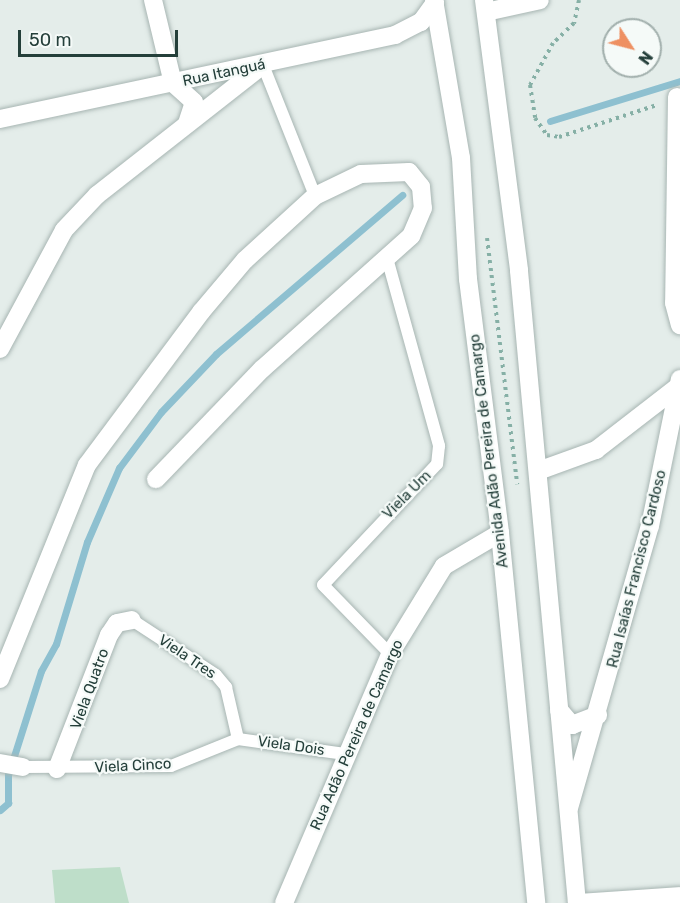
<!DOCTYPE html>
<meta charset="utf-8">
<style>
body{margin:0}
#map{position:relative;width:680px;height:903px;overflow:hidden;background:#e4edea;font-family:Rubik,sans-serif}
div>[style]{position:absolute}
.green>*{inset:0;background:#bedec9}
.stream>*{height:7px;margin:-3.5px;padding:0 3.5px;transform-origin:3.5px;border-radius:3.5px;background:#8ec0d0}
.path>*{height:4px;margin-top:-2px;transform-origin:0;background:repeating-linear-gradient(90deg,#86b0a6 0 3px,transparent 0 7.5px)}
.roads{filter:drop-shadow(0 0 2px #a7b5b2) drop-shadow(0 0 2px #a7b5b2)}
.service>*{height:12px;margin:-6px;padding:0 6px;transform-origin:6px;border-radius:6px;background:#fff}
.minor>*{height:18px;margin:-9px;padding:0 9px;transform-origin:9px;border-radius:9px;background:#fff}
.secondary>*{height:18px;margin:-9px;padding:0 9px;transform-origin:9px;border-radius:9px;background:#fff}
span{translate:-50% -50%;white-space:nowrap;text-align:center;line-height:1.15;-webkit-text-stroke:4.5px #f5faf8;paint-order:stroke}
.street-label{font-size:15px;color:#243f3a}
.north{position:absolute;left:602px;top:18px;width:60px;height:60px;box-sizing:border-box;background:#f5faf8;border:2px solid #a1afac;border-radius:50%;rotate:126deg;font-size:16px;font-weight:700;line-height:24px;text-align:center;color:#243f3a}
.north::after{content:'';display:block;margin:auto;width:21px;height:27px;background:#ee9062;clip-path:polygon(50% 0,100% 100%,50% 72%,0 100%)}
.scale{position:absolute;left:18px;top:30px;width:160px;height:27px;box-sizing:border-box;border:3px solid #243f3a;border-top:0;padding-left:8px;font-size:18px;line-height:21px;white-space:nowrap;color:#243f3a;-webkit-text-stroke:4px #f5faf8;paint-order:stroke}
</style>
<div id="map">
<div class="green">
<i style="clip-path:polygon(120px 867px,129px 903px,55px 903px,52px 870px)"></i>
</div>
<div class="stream">
<i style="left:550px;top:121px;width:136px;rotate:-17.1deg"></i>
<i style="left:0;top:810px;width:11px;rotate:-41deg"></i>
<i style="left:8px;top:803px;width:28px;rotate:-90deg"></i>
<i style="left:8px;top:775px;width:109px;rotate:-72.4deg"></i>
<i style="left:41px;top:671px;width:31px;rotate:-61deg"></i>
<i style="left:56px;top:644px;width:107px;rotate:-73.1deg"></i>
<i style="left:87px;top:542px;width:81px;rotate:-66.6deg"></i>
<i style="left:119px;top:468px;width:70px;rotate:-53.1deg"></i>
<i style="left:161px;top:412px;width:80px;rotate:-46.5deg"></i>
<i style="left:216px;top:354px;width:245px;rotate:-40.5deg"></i>
</div>
<div class="path">
<i style="left:579px;top:0;width:24px;rotate:102deg"></i>
<i style="left:574px;top:23px;width:29px;rotate:136deg"></i>
<i style="left:553px;top:43px;width:48px;rotate:118.7deg"></i>
<i style="left:530px;top:85px;width:33px;rotate:81deg"></i>
<i style="left:535px;top:118px;width:21px;rotate:55deg"></i>
<i style="left:547px;top:135px;width:12px;rotate:9deg"></i>
<i style="left:559px;top:137px;width:103px;rotate:-18.1deg"></i>
<i style="left:487px;top:238px;width:248px;rotate:83deg"></i>
</div>
<div class="roads">
<div class="service">
<i style="left:263px;top:65px;width:141px;rotate:68.3deg"></i>
<i style="left:387px;top:258px;width:195px;rotate:74.5deg"></i>
<i style="left:439px;top:446px;width:18px;rotate:96deg"></i>
<i style="left:437px;top:464px;width:166px;rotate:133.3deg"></i>
<i style="left:323px;top:585px;width:96px;rotate:45.8deg"></i>
<i style="left:132px;top:620px;width:100px;rotate:33.2deg"></i>
<i style="left:216px;top:675px;width:16px;rotate:50deg"></i>
<i style="left:226px;top:687px;width:53px;rotate:77deg"></i>
<i style="left:238px;top:739px;width:108px;rotate:8deg"></i>
<i style="left:23px;top:767px;width:148px;rotate:-0.4deg"></i>
<i style="left:171px;top:766px;width:72px;rotate:-21.9deg"></i>
</div>
<div class="minor">
<i style="left:153px;top:0;width:85px;rotate:76.5deg"></i>
<i style="left:173px;top:83px;width:28px;rotate:42deg"></i>
<i style="left:194px;top:102px;width:23px;rotate:108deg"></i>
<i style="left:486px;top:12px;width:55px;rotate:-12.5deg"></i>
<i style="left:677px;top:97px;width:206px;rotate:90.8deg"></i>
<i style="left:674px;top:303px;width:23px;rotate:75deg"></i>
<i style="left:0;top:119px;width:404px;rotate:-12deg"></i>
<i style="left:395px;top:35px;width:29px;rotate:-27deg"></i>
<i style="left:421px;top:22px;width:24px;rotate:-54deg"></i>
<i style="left:0;top:349px;width:135px;rotate:-61.7deg"></i>
<i style="left:64px;top:230px;width:48px;rotate:-46.7deg"></i>
<i style="left:97px;top:195px;width:206px;rotate:-38.1deg"></i>
<i style="left:538px;top:471px;width:62px;rotate:-19.9deg"></i>
<i style="left:596px;top:450px;width:106px;rotate:-37.7deg"></i>
<i style="left:0;top:679px;width:231px;rotate:-67.9deg"></i>
<i style="left:87px;top:465px;width:191px;rotate:-53.3deg"></i>
<i style="left:201px;top:312px;width:68px;rotate:-49.8deg"></i>
<i style="left:245px;top:260px;width:95px;rotate:-42.4deg"></i>
<i style="left:315px;top:196px;width:51px;rotate:-25.6deg"></i>
<i style="left:361px;top:174px;width:48px;rotate:-2.4deg"></i>
<i style="left:409px;top:172px;width:19px;rotate:51deg"></i>
<i style="left:421px;top:187px;width:21px;rotate:85deg"></i>
<i style="left:423px;top:208px;width:30px;rotate:113deg"></i>
<i style="left:411px;top:236px;width:200px;rotate:138.2deg"></i>
<i style="left:262px;top:369px;width:153px;rotate:133.9deg"></i>
<i style="left:559px;top:710px;width:20px;rotate:49deg"></i>
<i style="left:572px;top:725px;width:28px;rotate:-21deg"></i>
<i style="left:0;top:763px;width:23px;rotate:10deg"></i>
<i style="left:57px;top:769px;width:144px;rotate:-68.8deg"></i>
<i style="left:109px;top:635px;width:14px;rotate:-56deg"></i>
<i style="left:117px;top:623px;width:15px;rotate:-11deg"></i>
<i style="left:569px;top:808px;width:293px;rotate:-74deg"></i>
<i style="left:650px;top:526px;width:150px;rotate:-78.5deg"></i>
<i style="left:284px;top:903px;width:271px;rotate:-66.9deg"></i>
<i style="left:390px;top:654px;width:103px;rotate:-58.5deg"></i>
<i style="left:444px;top:566px;width:65px;rotate:-30.5deg"></i>
<i style="left:577px;top:903px;width:103px;rotate:-3.9deg"></i>
</div>
<div class="secondary">
<i style="left:434px;top:0;width:160px;rotate:80.3deg"></i>
<i style="left:461px;top:158px;width:121px;rotate:86.7deg"></i>
<i style="left:468px;top:279px;width:256px;rotate:82.8deg"></i>
<i style="left:500px;top:533px;width:372px;rotate:84.4deg"></i>
<i style="left:484px;top:0;width:273px;rotate:82.6deg"></i>
<i style="left:519px;top:271px;width:635px;rotate:84.76deg"></i>
</div>
</div>
<div class="street-label">
<span style="left:224px;top:73px;rotate:-12deg">Rua Itanguá</span>
<span style="left:489px;top:451px;rotate:-97deg">Avenida Adão Pereira de Camargo</span>
<span style="left:407px;top:495px;rotate:-45deg">Viela Um</span>
<span style="left:637px;top:569px;rotate:-76deg">Rua Isaías Francisco Cardoso</span>
<span style="left:187px;top:657px;rotate:34deg">Viela Tres</span>
<span style="left:90px;top:689px;rotate:-70deg">Viela Quatro</span>
<span style="left:357px;top:735px;rotate:-66deg">Rua Adão Pereira de Camargo</span>
<span style="left:291px;top:746px;rotate:8deg">Viela Dois</span>
<span style="left:133px;top:766px;rotate:-3deg">Viela Cinco</span>
</div>
<div class="north">N</div>
<div class="scale">50 m</div>
</div>
